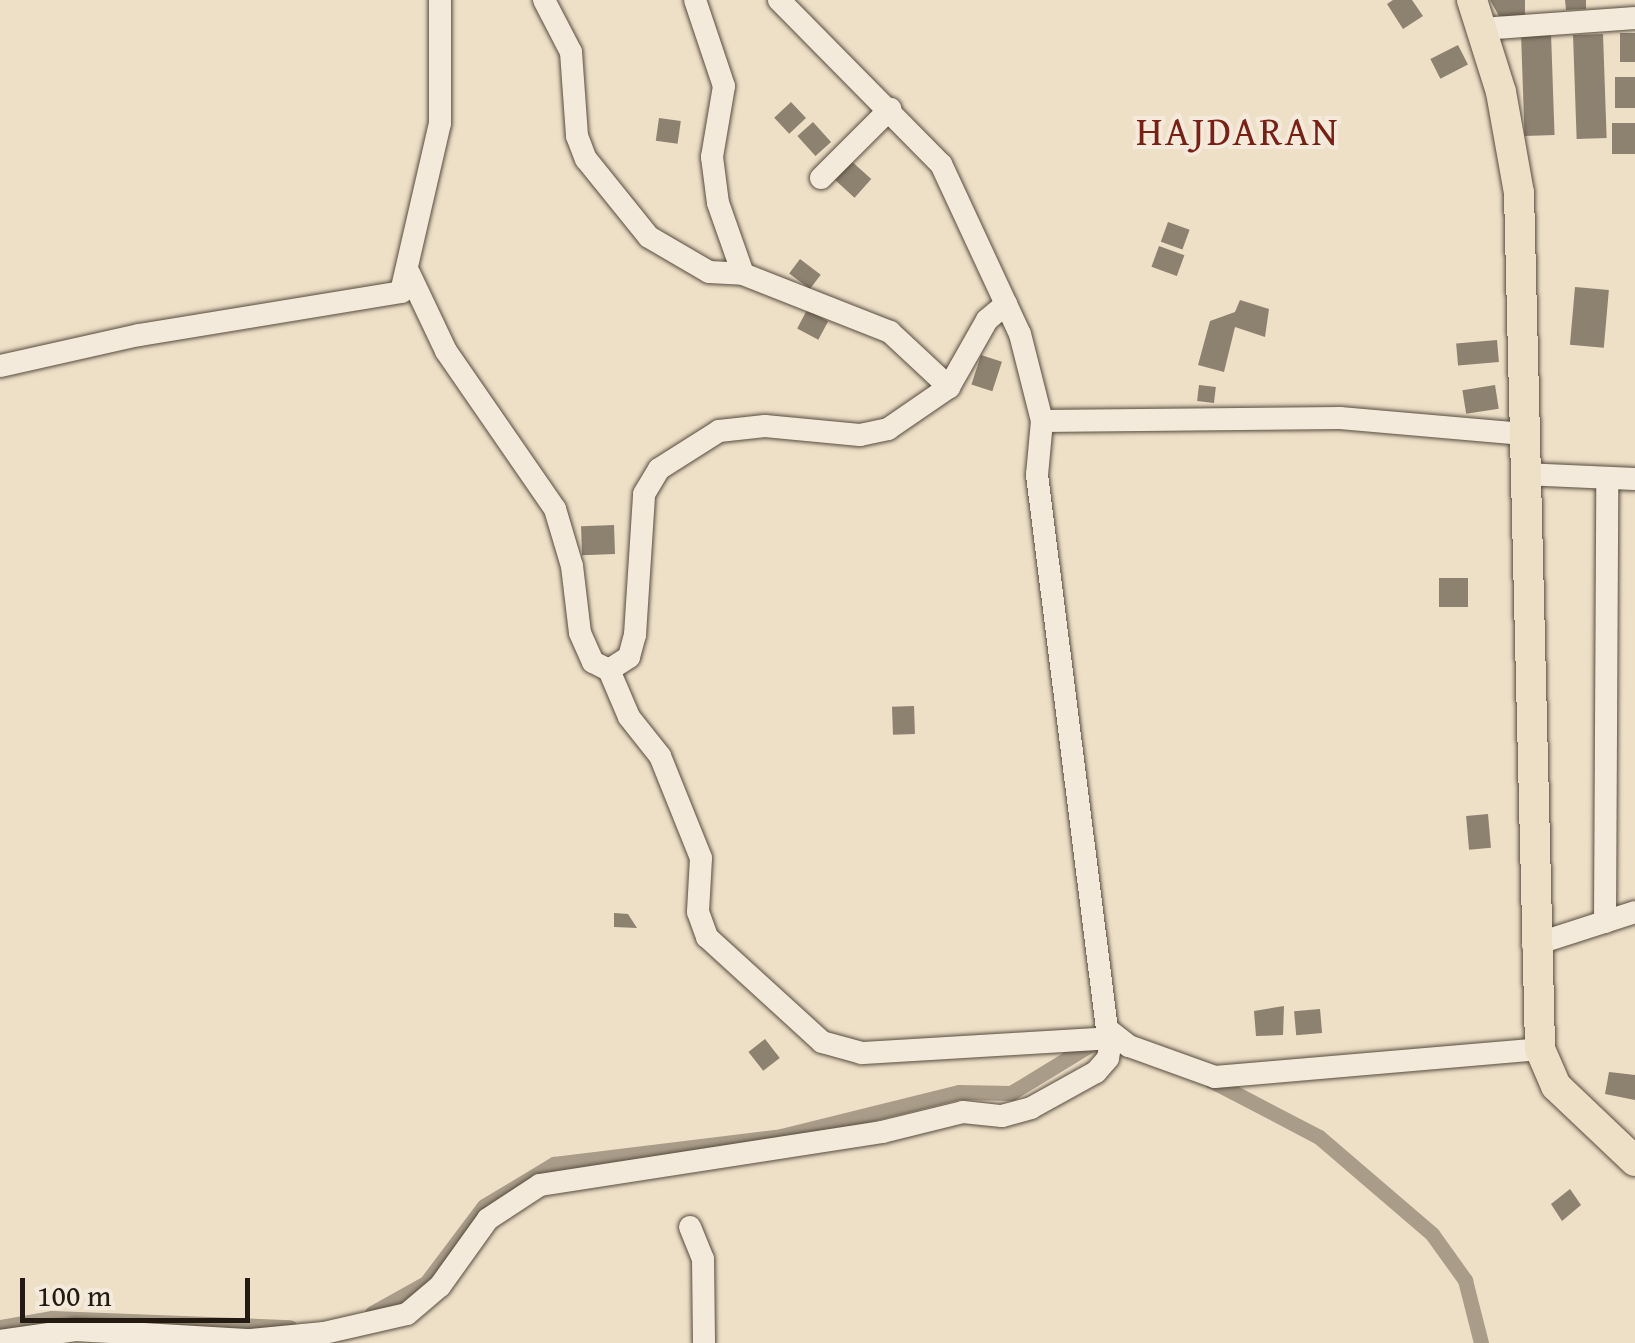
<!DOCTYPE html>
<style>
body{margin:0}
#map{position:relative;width:1635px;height:1343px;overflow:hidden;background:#eedfc7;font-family:"Gentium Book Plus",serif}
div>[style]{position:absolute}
.canal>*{height:15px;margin:-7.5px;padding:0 7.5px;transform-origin:7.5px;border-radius:7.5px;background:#a99c89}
.building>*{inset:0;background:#8d8170;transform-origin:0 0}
.roads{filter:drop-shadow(0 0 2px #564c3e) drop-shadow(0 0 2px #564c3e)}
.minor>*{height:22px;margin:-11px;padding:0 11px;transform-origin:11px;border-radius:11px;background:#f4eadb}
.major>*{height:30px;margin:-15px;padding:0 15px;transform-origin:15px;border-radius:15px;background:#eedfc7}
span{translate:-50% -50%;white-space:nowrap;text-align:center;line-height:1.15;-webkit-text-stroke:8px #f4eadb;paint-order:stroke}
.quarter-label{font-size:40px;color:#7a1f14;letter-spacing:2.5px}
.scale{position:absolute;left:20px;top:1278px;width:230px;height:45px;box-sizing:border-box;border:5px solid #231b11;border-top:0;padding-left:12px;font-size:30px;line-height:35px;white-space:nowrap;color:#231b11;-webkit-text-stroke:8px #f4eadb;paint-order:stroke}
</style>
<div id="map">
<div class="canal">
<i style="left:1210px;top:1080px;width:123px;rotate:27.6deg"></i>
<i style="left:1319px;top:1137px;width:149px;rotate:40.6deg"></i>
<i style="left:1432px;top:1234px;width:57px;rotate:54.3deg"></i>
<i style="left:1465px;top:1280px;width:65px;rotate:75.7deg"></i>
<i style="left:372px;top:1313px;width:62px;rotate:-29.1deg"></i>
<i style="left:426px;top:1283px;width:96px;rotate:-53deg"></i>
<i style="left:484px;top:1206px;width:82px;rotate:-31deg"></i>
<i style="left:554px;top:1164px;width:229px;rotate:-7deg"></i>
<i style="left:781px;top:1136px;width:183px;rotate:-13.9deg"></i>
<i style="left:959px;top:1092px;width:52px;rotate:1.1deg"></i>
<i style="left:1011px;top:1093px;width:96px;rotate:-31.4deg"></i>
<i style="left:0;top:1327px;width:53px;rotate:-9.8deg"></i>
<i style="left:52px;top:1318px;width:238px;rotate:2.2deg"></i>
</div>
<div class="building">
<i style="clip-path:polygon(1393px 0,1412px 0,1423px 16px,1403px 29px,1387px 4px)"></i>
<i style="clip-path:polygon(1490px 0,1525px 0,1525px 17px,1499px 16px)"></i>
<i style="clip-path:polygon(1565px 0,1586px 0,1586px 9px,1566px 10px)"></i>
<i style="left:1551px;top:33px;width:102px;height:30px;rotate:88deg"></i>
<i style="left:1620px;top:33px;width:15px;height:29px"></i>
<i style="left:1603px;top:34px;width:104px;height:30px;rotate:88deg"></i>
<i style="left:1458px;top:45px;width:22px;height:31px;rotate:63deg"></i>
<i style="left:1615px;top:77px;width:20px;height:31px"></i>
<i style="left:791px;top:102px;width:22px;height:23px;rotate:47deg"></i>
<i style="left:659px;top:118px;width:22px;height:23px;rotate:8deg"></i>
<i style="left:813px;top:122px;width:27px;height:21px;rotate:48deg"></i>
<i style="left:1635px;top:123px;width:31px;height:23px;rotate:90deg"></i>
<i style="left:849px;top:159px;width:30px;height:25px;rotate:42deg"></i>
<i style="left:1168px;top:222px;width:23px;height:21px;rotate:20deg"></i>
<i style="left:1159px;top:246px;width:27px;height:22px;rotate:20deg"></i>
<i style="left:800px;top:259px;width:26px;height:18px;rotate:37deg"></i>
<i style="left:1575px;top:287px;width:34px;height:58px;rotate:5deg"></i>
<i style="clip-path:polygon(1240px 300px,1269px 309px,1265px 337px,1235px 327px,1224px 372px,1198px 365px,1210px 321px,1235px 312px)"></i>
<i style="left:807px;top:310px;width:24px;height:21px;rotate:28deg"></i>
<i style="left:1497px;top:340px;width:22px;height:41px;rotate:85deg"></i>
<i style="left:981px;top:355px;width:22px;height:31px;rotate:18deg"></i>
<i style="left:1199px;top:385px;width:17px;height:16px;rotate:7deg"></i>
<i style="left:1495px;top:385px;width:24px;height:33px;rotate:81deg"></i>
<i style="left:614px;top:525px;width:29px;height:33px;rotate:88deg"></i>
<i style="left:1439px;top:578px;width:29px;height:29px"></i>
<i style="left:914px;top:706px;width:28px;height:22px;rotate:88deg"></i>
<i style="left:1488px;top:814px;width:34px;height:22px;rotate:85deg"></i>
<i style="clip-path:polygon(614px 913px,628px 914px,637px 928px,614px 927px)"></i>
<i style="clip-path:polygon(1284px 1006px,1283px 1035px,1256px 1036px,1254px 1011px)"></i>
<i style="left:1320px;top:1009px;width:24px;height:26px;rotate:85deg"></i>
<i style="left:765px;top:1039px;width:24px;height:21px;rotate:52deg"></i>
<i style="clip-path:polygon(1609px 1072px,1635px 1075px,1635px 1100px,1605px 1094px)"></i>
<i style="clip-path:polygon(1570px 1189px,1581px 1205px,1562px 1221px,1551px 1204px)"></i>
</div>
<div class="roads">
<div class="minor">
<i style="left:544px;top:0;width:59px;rotate:62.6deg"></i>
<i style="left:571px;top:52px;width:84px;rotate:85.9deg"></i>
<i style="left:577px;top:136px;width:25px;rotate:69deg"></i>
<i style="left:586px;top:159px;width:100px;rotate:51.1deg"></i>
<i style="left:649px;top:237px;width:69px;rotate:30.3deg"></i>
<i style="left:709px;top:272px;width:34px;rotate:3deg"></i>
<i style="left:695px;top:0;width:91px;rotate:71.4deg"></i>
<i style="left:724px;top:86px;width:72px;rotate:99.6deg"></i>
<i style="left:712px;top:157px;width:46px;rotate:82.6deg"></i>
<i style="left:718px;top:203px;width:75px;rotate:70.6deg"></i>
<i style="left:743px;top:274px;width:158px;rotate:21.5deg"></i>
<i style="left:890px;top:332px;width:81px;rotate:43deg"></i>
<i style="left:779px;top:0;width:231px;rotate:45.4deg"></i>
<i style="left:941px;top:164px;width:187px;rotate:65.1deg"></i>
<i style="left:1020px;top:334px;width:90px;rotate:75.8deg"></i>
<i style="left:1042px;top:421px;width:54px;rotate:95.3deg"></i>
<i style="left:1037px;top:475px;width:558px;rotate:82.8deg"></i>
<i style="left:1107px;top:1029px;width:28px;rotate:38deg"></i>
<i style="left:1129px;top:1046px;width:91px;rotate:19.8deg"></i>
<i style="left:1215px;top:1077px;width:326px;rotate:-4.9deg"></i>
<i style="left:1482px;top:29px;width:153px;rotate:-4.1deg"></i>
<i style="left:821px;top:178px;width:98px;rotate:-45deg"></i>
<i style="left:409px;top:273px;width:86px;rotate:64.6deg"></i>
<i style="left:446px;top:351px;width:192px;rotate:55.4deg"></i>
<i style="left:555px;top:509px;width:59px;rotate:73.4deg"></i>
<i style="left:572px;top:566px;width:67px;rotate:83.2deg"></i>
<i style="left:580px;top:633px;width:32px;rotate:66deg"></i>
<i style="left:593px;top:662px;width:18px;rotate:27deg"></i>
<i style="left:609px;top:670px;width:24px;rotate:-33deg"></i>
<i style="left:629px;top:657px;width:23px;rotate:-75deg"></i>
<i style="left:635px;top:635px;width:141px;rotate:-86.3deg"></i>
<i style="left:644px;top:494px;width:29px;rotate:-59deg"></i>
<i style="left:659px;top:469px;width:71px;rotate:-32.3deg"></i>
<i style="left:719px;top:431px;width:46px;rotate:-6.2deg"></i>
<i style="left:765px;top:426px;width:95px;rotate:5.4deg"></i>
<i style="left:860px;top:435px;width:29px;rotate:-12deg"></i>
<i style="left:888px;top:429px;width:74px;rotate:-34.5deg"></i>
<i style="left:949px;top:387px;width:77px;rotate:-60.4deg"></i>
<i style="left:987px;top:320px;width:25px;rotate:-40deg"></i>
<i style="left:0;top:366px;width:142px;rotate:-12.6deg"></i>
<i style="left:139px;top:335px;width:266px;rotate:-9.3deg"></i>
<i style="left:401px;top:292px;width:173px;rotate:-77deg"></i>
<i style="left:440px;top:123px;width:123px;rotate:-90deg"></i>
<i style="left:1042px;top:421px;width:298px;rotate:-0.6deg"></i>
<i style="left:1340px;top:418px;width:184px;rotate:5deg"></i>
<i style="left:1523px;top:474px;width:112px;rotate:2.6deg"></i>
<i style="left:609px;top:670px;width:51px;rotate:66.9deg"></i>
<i style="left:629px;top:717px;width:50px;rotate:51.5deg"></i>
<i style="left:660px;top:756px;width:110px;rotate:68.1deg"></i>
<i style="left:701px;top:858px;width:54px;rotate:93.2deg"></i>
<i style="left:698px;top:912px;width:27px;rotate:70deg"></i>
<i style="left:707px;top:937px;width:156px;rotate:42.4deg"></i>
<i style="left:822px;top:1042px;width:41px;rotate:15.4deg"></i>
<i style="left:862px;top:1053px;width:249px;rotate:-3.4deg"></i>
<i style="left:1605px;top:922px;width:443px;rotate:-89.7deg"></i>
<i style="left:1533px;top:945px;width:107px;rotate:-17.9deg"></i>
<i style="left:690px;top:1227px;width:35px;rotate:68deg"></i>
<i style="left:703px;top:1259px;width:84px;rotate:89.3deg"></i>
<i style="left:0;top:1341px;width:76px;rotate:-8.3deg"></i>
<i style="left:75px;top:1330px;width:176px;rotate:3.3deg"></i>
<i style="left:251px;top:1340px;width:73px;rotate:-5.5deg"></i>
<i style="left:324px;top:1333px;width:85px;rotate:-12.9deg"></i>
<i style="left:407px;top:1314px;width:43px;rotate:-40.3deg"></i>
<i style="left:440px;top:1286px;width:82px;rotate:-54.4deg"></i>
<i style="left:488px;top:1219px;width:62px;rotate:-33.2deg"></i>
<i style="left:540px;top:1185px;width:346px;rotate:-8.8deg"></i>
<i style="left:882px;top:1132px;width:83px;rotate:-13.9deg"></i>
<i style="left:963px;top:1112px;width:39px;rotate:6deg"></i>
<i style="left:1002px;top:1116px;width:30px;rotate:-15deg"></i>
<i style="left:1031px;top:1108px;width:74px;rotate:-29deg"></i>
<i style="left:1096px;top:1072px;width:18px;rotate:-49deg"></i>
<i style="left:1108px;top:1058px;width:23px;rotate:-80deg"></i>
</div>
<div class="major">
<i style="left:1472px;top:0;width:96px;rotate:72.5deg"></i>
<i style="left:1501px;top:92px;width:103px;rotate:79.9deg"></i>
<i style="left:1519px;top:193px;width:856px;rotate:88.59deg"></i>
<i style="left:1540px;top:1049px;width:40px;rotate:66.6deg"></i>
<i style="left:1556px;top:1086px;width:109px;rotate:43.5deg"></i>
</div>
</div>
<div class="quarter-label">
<span style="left:1238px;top:131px">HAJDARAN</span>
</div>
<div class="scale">100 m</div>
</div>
